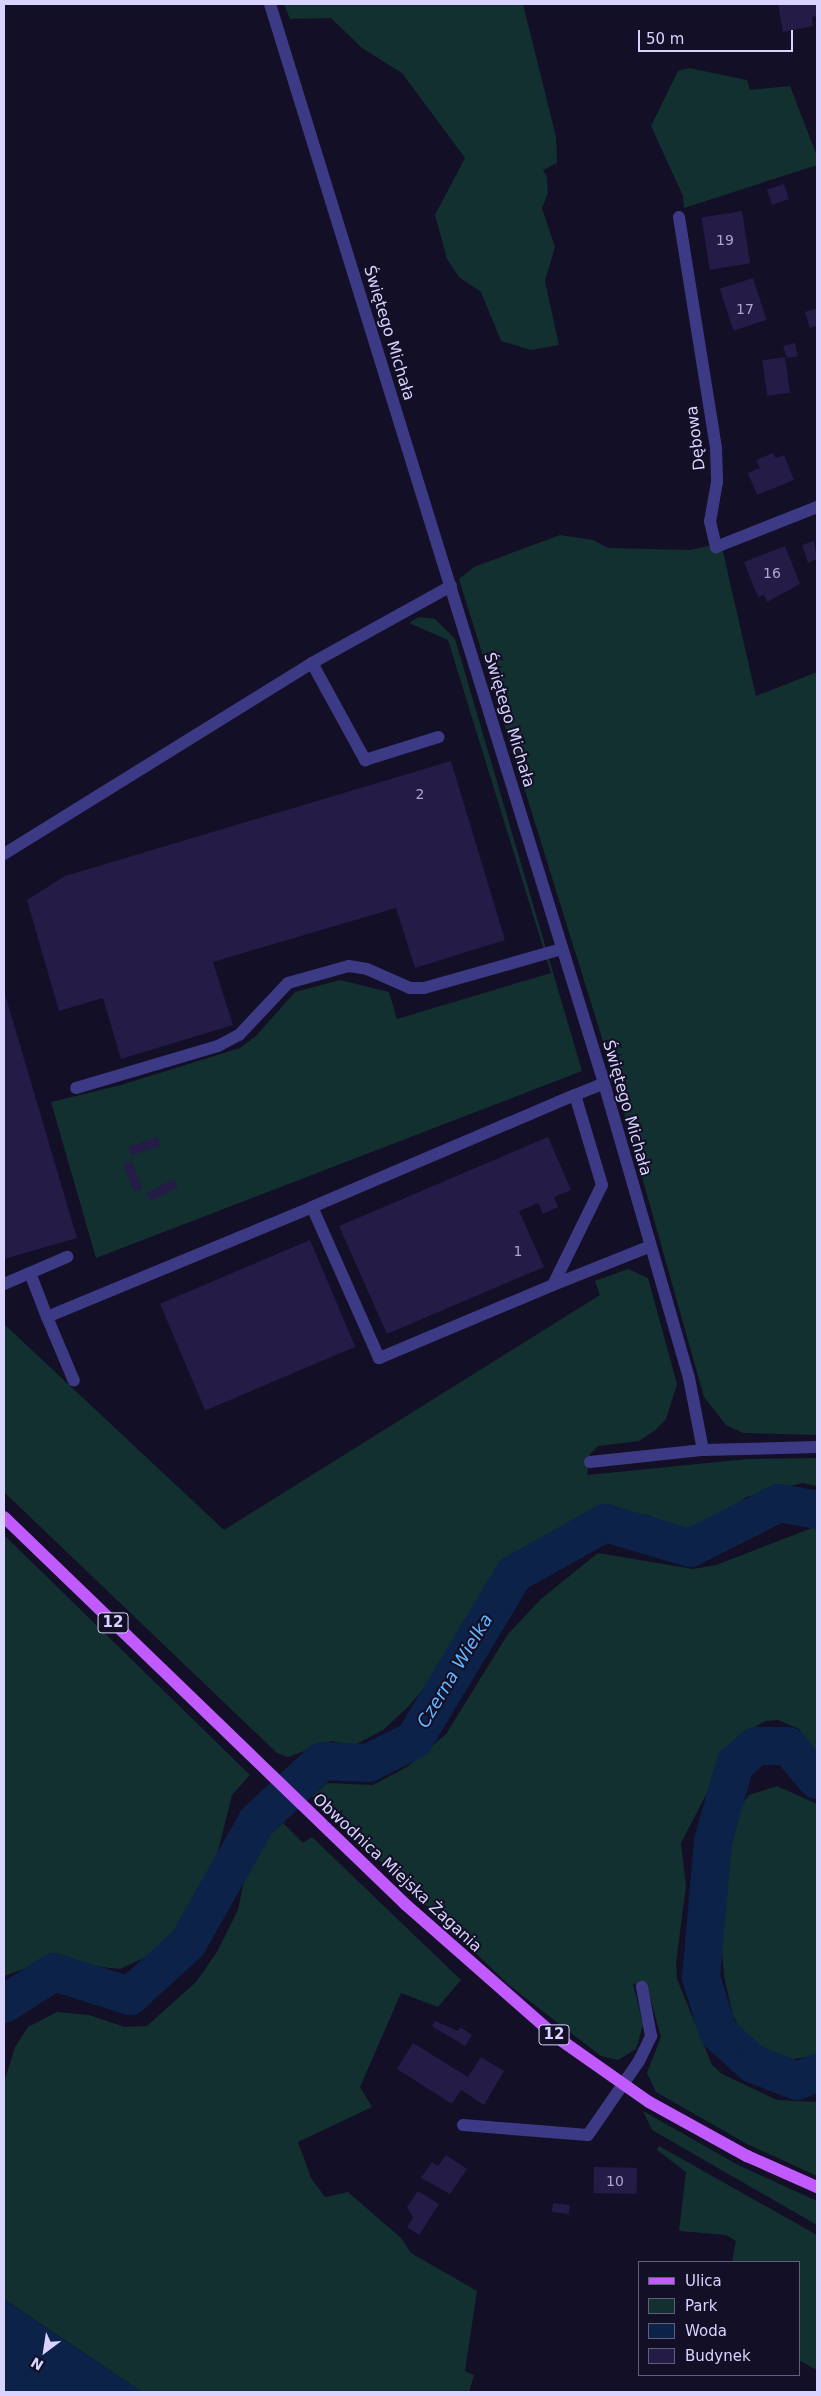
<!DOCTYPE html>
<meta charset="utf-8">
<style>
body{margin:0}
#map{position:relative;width:821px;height:2396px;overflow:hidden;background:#130f26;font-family:"DejaVu Sans",sans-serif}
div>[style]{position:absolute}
.green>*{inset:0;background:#12302f}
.water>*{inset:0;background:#0c2248}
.river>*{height:38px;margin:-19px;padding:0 19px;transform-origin:19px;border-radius:19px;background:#0c2248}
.building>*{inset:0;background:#241b47;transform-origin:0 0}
.service>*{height:12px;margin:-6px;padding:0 6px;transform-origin:6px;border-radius:6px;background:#3d3a85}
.minor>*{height:12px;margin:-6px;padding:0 6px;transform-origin:6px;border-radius:6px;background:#3d3a85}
.primary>*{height:12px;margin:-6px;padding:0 6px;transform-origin:6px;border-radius:6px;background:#c25bff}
span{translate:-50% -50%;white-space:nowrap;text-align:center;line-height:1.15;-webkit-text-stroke:4px #130f26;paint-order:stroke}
.number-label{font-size:14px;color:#aca6d1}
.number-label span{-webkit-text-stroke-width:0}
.shield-label span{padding:1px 4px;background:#130f26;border:1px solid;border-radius:4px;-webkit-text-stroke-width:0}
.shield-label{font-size:15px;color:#d9d4ff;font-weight:700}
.street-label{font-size:16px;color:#d9d4ff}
.water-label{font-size:18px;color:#62b6ff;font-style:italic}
.frame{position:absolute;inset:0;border:5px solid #d9d4ff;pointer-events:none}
.legend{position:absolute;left:638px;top:2261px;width:162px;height:115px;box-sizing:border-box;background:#130f26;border:1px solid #625e7d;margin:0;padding:6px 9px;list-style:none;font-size:15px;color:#d9d4ff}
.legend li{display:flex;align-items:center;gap:10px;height:25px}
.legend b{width:25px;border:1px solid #625e7d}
.north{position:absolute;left:20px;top:2326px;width:50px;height:50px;-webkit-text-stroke:4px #130f26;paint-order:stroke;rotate:211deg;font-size:14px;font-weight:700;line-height:20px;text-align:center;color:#d9d4ff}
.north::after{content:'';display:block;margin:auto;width:18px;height:22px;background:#d9d4ff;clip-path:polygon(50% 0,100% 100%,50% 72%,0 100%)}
.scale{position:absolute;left:638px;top:30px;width:155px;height:22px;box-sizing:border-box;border:2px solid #d9d4ff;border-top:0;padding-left:6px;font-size:15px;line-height:18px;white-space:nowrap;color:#d9d4ff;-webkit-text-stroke:4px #130f26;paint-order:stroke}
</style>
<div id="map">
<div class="green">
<i style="clip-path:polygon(284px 4px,523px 4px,556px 137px,557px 163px,543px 170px,547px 177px,548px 193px,542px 208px,555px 247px,545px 281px,559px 345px,531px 350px,501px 341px,481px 292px,459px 277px,447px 259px,435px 215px,465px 158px,402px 73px,362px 48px,331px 18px,290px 19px)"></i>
<i style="clip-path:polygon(689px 68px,747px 80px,750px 90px,790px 86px,817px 156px,817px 165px,684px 208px,683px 196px,651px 126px,678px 71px)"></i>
<i style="clip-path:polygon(560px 535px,593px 540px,608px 548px,690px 550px,721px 543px,756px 696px,817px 672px,817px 1435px,743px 1433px,726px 1425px,704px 1397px,611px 1067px,459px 579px,474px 567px)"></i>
<i style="clip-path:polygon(419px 617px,435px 619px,455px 639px,582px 1071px,96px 1258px,51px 1102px,121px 1085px,240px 1048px,256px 1036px,295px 992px,340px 980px,389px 992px,397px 1019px,551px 973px,448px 640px,409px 623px)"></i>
<i style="clip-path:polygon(628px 1269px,648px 1278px,677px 1384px,666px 1419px,654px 1431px,639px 1441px,598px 1446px,590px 1454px,587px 1475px,748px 1459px,817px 1458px,817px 1486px,802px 1483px,746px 1497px,703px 1530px,679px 1529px,648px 1515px,602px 1512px,565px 1525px,522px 1551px,488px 1589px,445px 1663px,408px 1707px,383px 1730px,353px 1746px,332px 1741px,288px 1757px,277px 1753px,4px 1492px,4px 1324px,224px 1530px,600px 1295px,595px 1281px)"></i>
<i style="clip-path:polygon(817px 1526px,817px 1756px,799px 1729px,778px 1720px,766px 1721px,747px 1731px,723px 1762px,681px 1843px,686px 1886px,676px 1963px,677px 1979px,712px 2065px,722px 2074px,777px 2100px,817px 2102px,817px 2176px,747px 2144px,656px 2092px,647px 2073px,661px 2037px,649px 1993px,633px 1983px,643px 2025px,636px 2049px,618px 2060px,601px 2056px,510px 1986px,312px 1796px,327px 1783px,373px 1785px,407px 1767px,446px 1734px,508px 1634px,541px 1599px,598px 1553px,693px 1569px,716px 1565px)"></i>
<i style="clip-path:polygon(4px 1535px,250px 1775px,232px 1795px,218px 1851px,192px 1912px,165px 1948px,120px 1969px,45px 1961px,4px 1976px)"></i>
<i style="clip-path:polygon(777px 1786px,817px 1804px,817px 2055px,789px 2060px,759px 2045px,741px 2031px,733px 2016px,724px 1976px,720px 1922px,725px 1848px,732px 1817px,749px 1795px)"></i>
<i style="clip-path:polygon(283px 1823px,303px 1843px,312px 1837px,461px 1980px,438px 2007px,401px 1993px,360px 2087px,372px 2107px,298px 2142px,311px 2178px,325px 2197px,348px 2192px,401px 2238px,411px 2253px,477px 2291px,465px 2371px,474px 2375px,469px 2392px,142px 2392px,4px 2299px,4px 2082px,15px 2047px,28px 2027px,57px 2012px,89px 2015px,125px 2027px,147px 2026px,196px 1982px,217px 1952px,238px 1910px,245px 1875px,267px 1838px)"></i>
<i style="clip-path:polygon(643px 2111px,738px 2165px,817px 2201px,817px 2225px,652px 2130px)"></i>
<i style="clip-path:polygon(659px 2146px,817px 2235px,817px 2370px,800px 2361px,800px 2262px,732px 2262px,736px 2241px,726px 2235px,679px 2231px,686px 2172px,657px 2150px)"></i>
</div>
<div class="water">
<i style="clip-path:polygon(4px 2299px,14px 2306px,142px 2392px,4px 2392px)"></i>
</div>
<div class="river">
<i style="left:817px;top:1780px;width:45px;rotate:-130.5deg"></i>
<i style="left:788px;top:1746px;width:32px;rotate:180deg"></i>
<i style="left:756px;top:1746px;width:28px;rotate:139deg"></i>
<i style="left:735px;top:1764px;width:80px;rotate:105.9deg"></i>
<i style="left:713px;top:1841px;width:137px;rotate:95deg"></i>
<i style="left:701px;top:1977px;width:58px;rotate:72.8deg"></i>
<i style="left:718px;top:2032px;width:47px;rotate:42.4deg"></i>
<i style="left:753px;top:2064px;width:47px;rotate:21.1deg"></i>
<i style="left:797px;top:2081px;width:22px;rotate:-22deg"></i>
<i style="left:4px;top:2004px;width:59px;rotate:-32.6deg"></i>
<i style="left:54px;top:1972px;width:80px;rotate:17.5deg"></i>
<i style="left:130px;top:1996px;width:79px;rotate:-42.4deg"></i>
<i style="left:188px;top:1943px;width:140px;rotate:-60.5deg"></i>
<i style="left:257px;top:1821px;width:88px;rotate:-42.7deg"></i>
<i style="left:322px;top:1761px;width:46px;rotate:2.5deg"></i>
<i style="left:368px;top:1763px;width:51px;rotate:-26.6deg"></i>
<i style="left:414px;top:1740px;width:194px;rotate:-58.9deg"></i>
<i style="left:514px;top:1574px;width:104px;rotate:-29.3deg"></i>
<i style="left:605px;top:1523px;width:89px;rotate:16.4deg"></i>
<i style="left:690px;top:1548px;width:100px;rotate:-26.8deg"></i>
<i style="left:779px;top:1503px;width:39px;rotate:10deg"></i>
</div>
<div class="building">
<i style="clip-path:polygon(778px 4px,817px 4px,817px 16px,812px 17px,813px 26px,783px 32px)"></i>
<i style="left:784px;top:184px;width:16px;height:18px;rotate:72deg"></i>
<i style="left:742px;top:211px;width:53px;height:41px;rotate:81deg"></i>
<i style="left:753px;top:278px;width:44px;height:35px;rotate:72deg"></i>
<i style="clip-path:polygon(817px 308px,817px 326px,810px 328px,805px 312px)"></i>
<i style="clip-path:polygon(795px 343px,798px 356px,787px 358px,783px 346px)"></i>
<i style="left:785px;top:357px;width:36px;height:23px;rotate:82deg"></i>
<i style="clip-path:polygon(773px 453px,776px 458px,784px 455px,794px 480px,757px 495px,748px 473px,760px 468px,756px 460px)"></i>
<i style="clip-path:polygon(814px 541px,817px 559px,808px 563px,802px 545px)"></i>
<i style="clip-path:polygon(785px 546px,800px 584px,767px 602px,764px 595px,758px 597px,744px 562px)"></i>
<i style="clip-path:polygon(451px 761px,505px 940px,415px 968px,396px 908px,250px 951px,213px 962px,233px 1025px,121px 1059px,103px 998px,59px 1011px,27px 900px,65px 876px)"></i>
<i style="clip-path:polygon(4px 991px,77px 1238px,4px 1259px)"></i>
<i style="left:158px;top:1137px;width:9px;height:31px;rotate:72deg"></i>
<i style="clip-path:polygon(548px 1137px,571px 1190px,554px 1197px,558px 1207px,543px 1214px,538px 1203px,519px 1211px,544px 1267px,387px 1334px,339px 1226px)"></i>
<i style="left:131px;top:1161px;width:30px;height:9px;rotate:67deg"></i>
<i style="left:174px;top:1179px;width:9px;height:31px;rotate:63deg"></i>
<i style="left:310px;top:1240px;width:116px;height:163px;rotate:67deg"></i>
<i style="clip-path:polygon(435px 2021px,458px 2031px,460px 2027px,472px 2035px,465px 2046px,432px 2026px)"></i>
<i style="clip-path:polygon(413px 2043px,468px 2077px,481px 2057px,504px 2071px,484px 2105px,461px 2090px,452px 2104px,397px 2069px)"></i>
<i style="clip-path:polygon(446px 2155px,467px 2169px,450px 2194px,421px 2178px,432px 2162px,438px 2166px)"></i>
<i style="left:594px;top:2167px;width:43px;height:26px;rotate:1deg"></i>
<i style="clip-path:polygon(418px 2191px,439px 2204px,419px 2235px,407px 2227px,413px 2218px,407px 2207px)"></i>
<i style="left:553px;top:2203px;width:17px;height:9px;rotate:7deg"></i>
</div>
<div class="service">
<i style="left:312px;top:663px;width:111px;rotate:61.3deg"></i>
<i style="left:365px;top:760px;width:77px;rotate:-17.3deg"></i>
<i style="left:76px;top:1088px;width:148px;rotate:-16.5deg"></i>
<i style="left:218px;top:1046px;width:24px;rotate:-28deg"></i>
<i style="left:239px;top:1035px;width:71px;rotate:-46.7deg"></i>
<i style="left:288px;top:983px;width:63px;rotate:-15.6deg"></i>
<i style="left:349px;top:966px;width:18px;rotate:9deg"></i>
<i style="left:367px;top:969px;width:47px;rotate:23.8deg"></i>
<i style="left:410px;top:988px;width:14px"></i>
<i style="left:424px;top:988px;width:143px;rotate:-15.8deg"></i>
<i style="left:575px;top:1095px;width:94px;rotate:73.3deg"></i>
<i style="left:602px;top:1185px;width:111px;rotate:116.1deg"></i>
<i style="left:553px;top:1285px;width:189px;rotate:157.2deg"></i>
<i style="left:379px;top:1358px;width:165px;rotate:-113.9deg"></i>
<i style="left:312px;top:1207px;width:286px;rotate:-23.1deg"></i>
<i style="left:575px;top:1095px;width:31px;rotate:-22deg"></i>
<i style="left:30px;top:1273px;width:47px;rotate:68.9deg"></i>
<i style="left:47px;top:1317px;width:287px;rotate:-22.5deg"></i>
<i style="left:4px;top:1284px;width:69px;rotate:-23.2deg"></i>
<i style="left:553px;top:1285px;width:105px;rotate:-21.7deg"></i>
<i style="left:47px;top:1317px;width:69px;rotate:67.1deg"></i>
<i style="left:463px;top:2125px;width:125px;rotate:4.6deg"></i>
<i style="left:588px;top:2135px;width:90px;rotate:-55.4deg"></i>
<i style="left:639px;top:2061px;width:28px;rotate:-64deg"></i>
<i style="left:651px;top:2036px;width:50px;rotate:-100.4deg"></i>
</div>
<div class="minor">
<i style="left:270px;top:4px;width:1119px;rotate:72.8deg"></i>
<i style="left:601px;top:1073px;width:317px;rotate:73.9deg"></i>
<i style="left:689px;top:1378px;width:73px;rotate:79deg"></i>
<i style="left:679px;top:217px;width:235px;rotate:80.9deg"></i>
<i style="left:716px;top:449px;width:33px;rotate:88deg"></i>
<i style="left:717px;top:482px;width:40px;rotate:100deg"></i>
<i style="left:710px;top:521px;width:27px;rotate:77deg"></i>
<i style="left:716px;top:547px;width:109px;rotate:-21.6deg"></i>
<i style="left:4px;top:854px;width:362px;rotate:-31.8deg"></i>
<i style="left:312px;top:663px;width:159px;rotate:-29deg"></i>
<i style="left:590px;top:1462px;width:114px;rotate:-6.1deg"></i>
<i style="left:703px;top:1450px;width:114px;rotate:-1.5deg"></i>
</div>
<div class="primary">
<i style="left:4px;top:1517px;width:557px;rotate:43.98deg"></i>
<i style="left:405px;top:1904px;width:200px;rotate:41.3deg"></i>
<i style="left:555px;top:2036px;width:115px;rotate:35.1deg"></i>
<i style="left:649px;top:2102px;width:112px;rotate:28.9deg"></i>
<i style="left:747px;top:2156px;width:77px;rotate:23.9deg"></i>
</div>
<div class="number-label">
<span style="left:725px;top:240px">19</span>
<span style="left:745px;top:309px">17</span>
<span style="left:772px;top:573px">16</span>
<span style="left:420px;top:794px">2</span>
<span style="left:518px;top:1251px">1</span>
<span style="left:615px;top:2181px">10</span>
</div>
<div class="shield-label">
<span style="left:113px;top:1623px">12</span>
<span style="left:554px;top:2035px">12</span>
</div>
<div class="street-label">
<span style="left:389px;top:333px;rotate:73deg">Świętego Michała</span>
<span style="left:696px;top:438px;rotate:-97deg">Dębowa</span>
<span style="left:509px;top:720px;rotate:73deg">Świętego Michała</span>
<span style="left:627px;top:1108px;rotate:74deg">Świętego Michała</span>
<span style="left:397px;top:1873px;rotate:43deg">Obwodnica Miejska Żagania</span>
</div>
<div class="water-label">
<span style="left:455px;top:1671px;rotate:-59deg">Czerna Wielka</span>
</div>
<div class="frame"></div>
<ul class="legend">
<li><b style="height:6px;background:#c25bff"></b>Ulica</li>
<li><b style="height:14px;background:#12302f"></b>Park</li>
<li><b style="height:14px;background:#0c2248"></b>Woda</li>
<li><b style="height:14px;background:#241b47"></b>Budynek</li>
</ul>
<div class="north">N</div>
<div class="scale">50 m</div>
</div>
